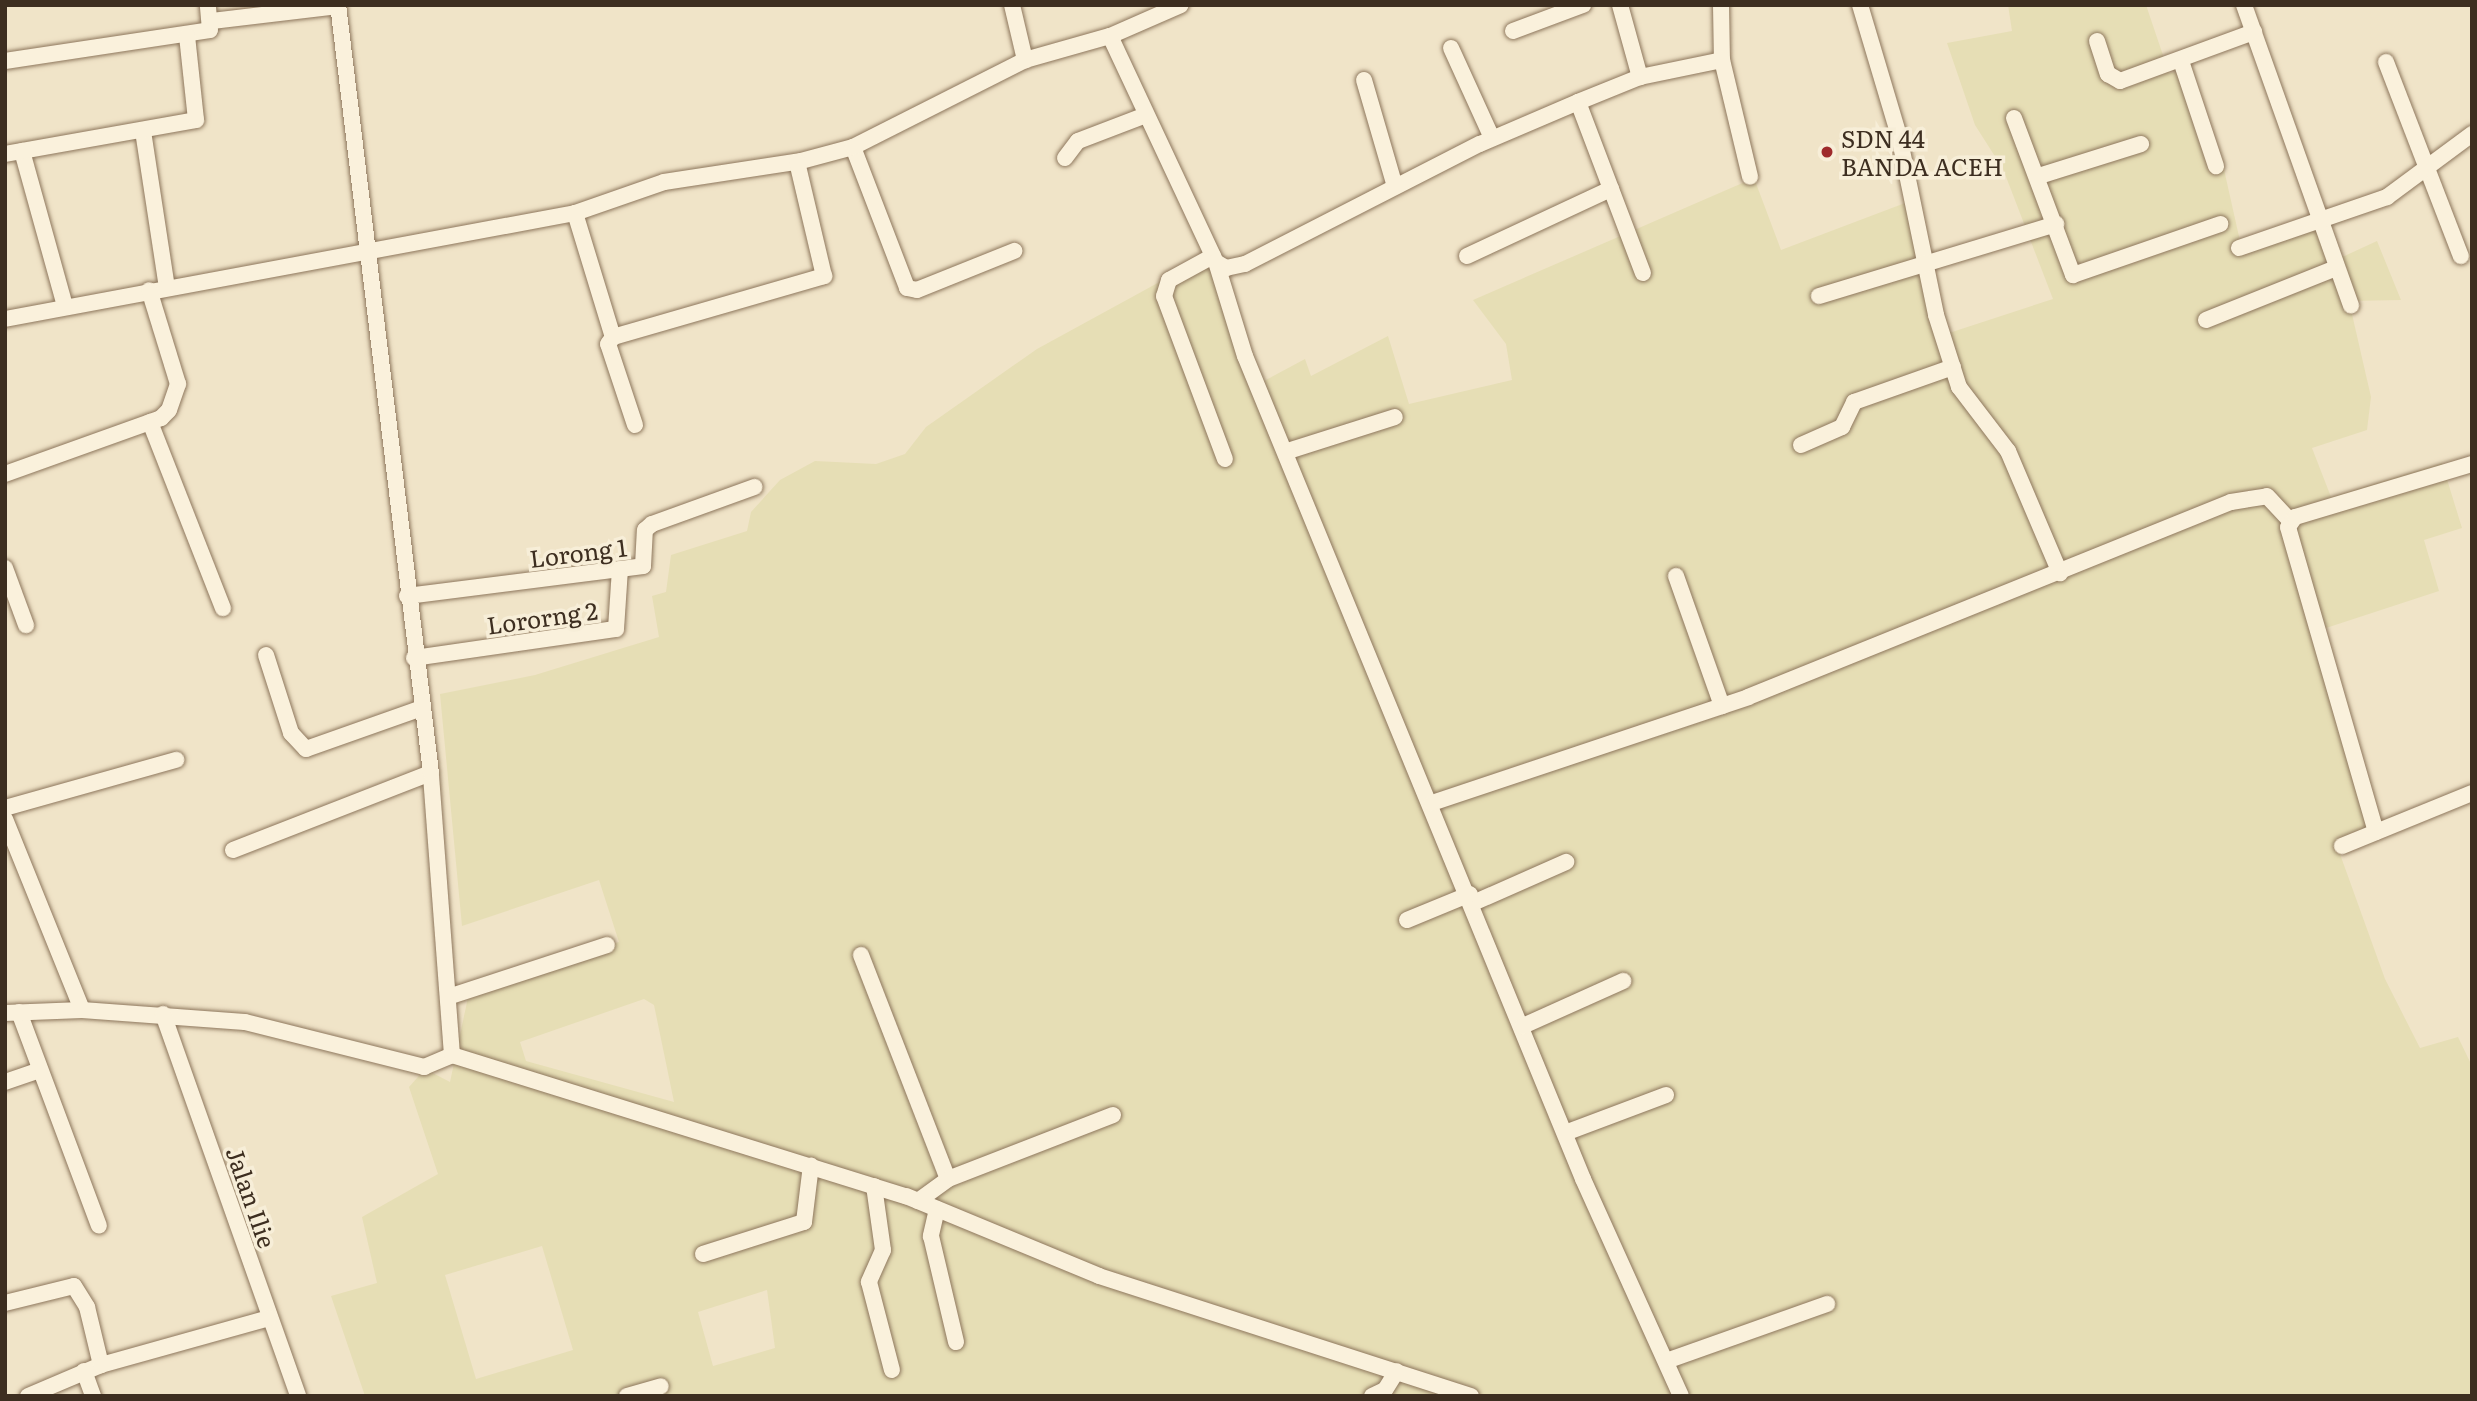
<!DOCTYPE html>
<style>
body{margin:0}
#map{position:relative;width:2477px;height:1401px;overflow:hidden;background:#f0e4c8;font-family:Literata,serif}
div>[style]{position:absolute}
.farmland>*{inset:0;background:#e6deb5}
.roads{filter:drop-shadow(0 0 2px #8d765c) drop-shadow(0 0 2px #8d765c)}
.street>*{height:16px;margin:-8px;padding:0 8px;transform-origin:8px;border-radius:8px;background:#faf1dc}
.dots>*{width:19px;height:19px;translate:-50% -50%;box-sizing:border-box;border:4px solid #f7eed8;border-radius:50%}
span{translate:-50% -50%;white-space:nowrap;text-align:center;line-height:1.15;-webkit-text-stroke:7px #f7eed8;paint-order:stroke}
.poi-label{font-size:24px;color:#3d2e20}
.left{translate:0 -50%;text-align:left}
.street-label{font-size:24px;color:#3d2e20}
.frame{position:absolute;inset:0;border:7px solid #3d2e20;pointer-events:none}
</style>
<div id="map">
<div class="farmland">
<i style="clip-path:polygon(evenodd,2008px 5px,2146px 5px,2169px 73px,2185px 71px,2223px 165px,2240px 241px,2320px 222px,2338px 259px,2377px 241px,2401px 300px,2349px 301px,2371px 397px,2367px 430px,2312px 448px,2331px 497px,2442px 463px,2462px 528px,2424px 540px,2439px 591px,2323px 629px,2381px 823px,2336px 843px,2385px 979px,2420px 1048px,2458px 1037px,2472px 1066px,2472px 1396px,365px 1396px,331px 1296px,377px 1283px,362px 1217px,438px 1174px,409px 1087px,425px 1069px,450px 1082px,470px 988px,619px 942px,599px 880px,462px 926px,440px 694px,535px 675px,659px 637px,652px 596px,666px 592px,671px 555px,747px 531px,751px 512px,780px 480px,815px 461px,876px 464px,905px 454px,926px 427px,1037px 349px,1218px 250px,1227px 289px,1264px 381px,1305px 359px,1311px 376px,1388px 336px,1409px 404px,1512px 380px,1506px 344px,1473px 300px,1754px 178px,1781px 250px,1913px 200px,1946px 334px,2053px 299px,2003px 169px,1975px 125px,1947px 43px,2012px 31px,2008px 5px,644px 999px,654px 1005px,674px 1102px,526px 1061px,520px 1042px,644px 999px,2008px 5px,542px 1246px,573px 1350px,476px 1379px,445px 1275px,542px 1246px,2008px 5px,767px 1290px,775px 1348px,713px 1366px,698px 1312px,767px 1290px)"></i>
</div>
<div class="roads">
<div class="street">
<i style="left:1012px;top:5px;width:57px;rotate:76.7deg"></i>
<i style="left:1620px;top:5px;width:75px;rotate:74.5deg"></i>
<i style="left:1721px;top:5px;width:55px;rotate:89deg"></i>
<i style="left:1722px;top:60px;width:120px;rotate:76.5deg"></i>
<i style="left:1860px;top:5px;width:137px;rotate:73.4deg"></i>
<i style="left:1899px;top:136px;width:183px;rotate:78.3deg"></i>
<i style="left:1936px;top:315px;width:76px;rotate:72.3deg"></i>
<i style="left:1959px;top:387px;width:81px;rotate:52.6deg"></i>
<i style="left:2008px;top:451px;width:133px;rotate:66.9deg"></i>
<i style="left:2244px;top:5px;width:319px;rotate:70.4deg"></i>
<i style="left:212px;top:21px;width:127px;rotate:-6.8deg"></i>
<i style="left:1513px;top:31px;width:75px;rotate:-20.4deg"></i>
<i style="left:1110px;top:36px;width:250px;rotate:64.9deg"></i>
<i style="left:1216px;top:262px;width:12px;rotate:31deg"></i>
<i style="left:1226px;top:268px;width:19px;rotate:-12deg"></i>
<i style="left:1245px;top:264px;width:264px;rotate:-27.1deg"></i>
<i style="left:1480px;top:144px;width:107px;rotate:-23.2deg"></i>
<i style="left:1578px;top:102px;width:67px;rotate:-22deg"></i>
<i style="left:1640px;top:77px;width:84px;rotate:-11.7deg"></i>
<i style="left:2097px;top:41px;width:35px;rotate:72deg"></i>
<i style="left:2108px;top:74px;width:14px;rotate:30deg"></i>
<i style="left:2120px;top:81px;width:143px;rotate:-20.1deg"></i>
<i style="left:1451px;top:48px;width:99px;rotate:65.5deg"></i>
<i style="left:5px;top:61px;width:207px;rotate:-8.6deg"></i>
<i style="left:210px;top:30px;width:25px;rotate:-95deg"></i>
<i style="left:2181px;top:61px;width:111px;rotate:71.6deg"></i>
<i style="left:2386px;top:62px;width:208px;rotate:68.9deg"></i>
<i style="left:1364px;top:80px;width:111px;rotate:73.8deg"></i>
<i style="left:1578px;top:102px;width:183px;rotate:69.2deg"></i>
<i style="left:2014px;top:118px;width:168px;rotate:69.4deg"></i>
<i style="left:2073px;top:275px;width:156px;rotate:-19.1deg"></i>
<i style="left:143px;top:131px;width:158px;rotate:81.3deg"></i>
<i style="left:853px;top:147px;width:151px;rotate:69deg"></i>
<i style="left:907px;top:288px;width:10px;rotate:11deg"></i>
<i style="left:917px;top:290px;width:105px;rotate:-21.9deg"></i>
<i style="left:22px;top:151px;width:161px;rotate:74.5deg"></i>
<i style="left:5px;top:154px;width:194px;rotate:-10.1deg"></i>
<i style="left:196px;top:120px;width:84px;rotate:-96.1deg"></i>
<i style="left:1065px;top:158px;width:21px;rotate:-53deg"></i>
<i style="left:1078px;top:141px;width:70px;rotate:-21deg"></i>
<i style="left:2039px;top:176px;width:107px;rotate:-17.4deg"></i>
<i style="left:575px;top:213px;width:130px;rotate:73deg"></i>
<i style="left:2239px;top:248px;width:157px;rotate:-19deg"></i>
<i style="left:2387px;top:197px;width:106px;rotate:-36.5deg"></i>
<i style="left:1213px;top:256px;width:50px;rotate:151.4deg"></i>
<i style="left:1169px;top:280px;width:17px;rotate:107deg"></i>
<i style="left:1164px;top:296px;width:174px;rotate:69.5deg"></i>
<i style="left:1467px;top:256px;width:159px;rotate:-25deg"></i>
<i style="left:1216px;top:262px;width:98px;rotate:72.9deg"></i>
<i style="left:1245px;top:356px;width:890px;rotate:67.67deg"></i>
<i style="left:1583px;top:1179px;width:238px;rotate:65.7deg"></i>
<i style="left:1819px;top:296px;width:248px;rotate:-16.9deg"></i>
<i style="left:5px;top:319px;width:580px;rotate:-10.53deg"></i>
<i style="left:575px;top:213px;width:94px;rotate:-19.2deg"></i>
<i style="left:664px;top:182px;width:139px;rotate:-8.7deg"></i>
<i style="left:801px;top:161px;width:54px;rotate:-15.1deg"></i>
<i style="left:853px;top:147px;width:193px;rotate:-26.8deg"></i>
<i style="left:1025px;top:60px;width:88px;rotate:-15.8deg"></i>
<i style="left:1110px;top:36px;width:77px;rotate:-23.6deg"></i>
<i style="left:2206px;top:320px;width:140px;rotate:-21.8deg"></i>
<i style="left:150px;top:422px;width:200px;rotate:68.6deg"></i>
<i style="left:635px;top:425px;width:85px;rotate:-108.4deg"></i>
<i style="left:608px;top:344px;width:9px;rotate:-54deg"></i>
<i style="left:613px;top:337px;width:220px;rotate:-16.1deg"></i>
<i style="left:824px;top:276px;width:117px;rotate:-103.3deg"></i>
<i style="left:1801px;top:445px;width:45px;rotate:-23.7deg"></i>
<i style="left:1842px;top:427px;width:28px;rotate:-64deg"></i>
<i style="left:1854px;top:402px;width:105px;rotate:-19.5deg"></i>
<i style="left:1288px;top:451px;width:112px;rotate:-17.6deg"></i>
<i style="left:5px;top:474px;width:166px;rotate:-19.7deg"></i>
<i style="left:161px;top:418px;width:11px;rotate:-45deg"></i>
<i style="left:169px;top:410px;width:28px;rotate:-71deg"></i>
<i style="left:178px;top:384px;width:98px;rotate:-107.1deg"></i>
<i style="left:5px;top:568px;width:61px;rotate:69.8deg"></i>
<i style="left:1676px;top:576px;width:138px;rotate:70.5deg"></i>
<i style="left:407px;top:596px;width:238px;rotate:-7.2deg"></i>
<i style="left:643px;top:566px;width:36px;rotate:-87deg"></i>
<i style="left:645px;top:530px;width:9px;rotate:-41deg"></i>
<i style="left:652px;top:524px;width:109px;rotate:-19.9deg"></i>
<i style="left:266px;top:655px;width:82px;rotate:72.2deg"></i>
<i style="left:291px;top:733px;width:22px;rotate:47deg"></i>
<i style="left:306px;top:749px;width:123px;rotate:-19.5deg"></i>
<i style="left:414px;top:658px;width:204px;rotate:-8.2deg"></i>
<i style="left:616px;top:629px;width:60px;rotate:-86.2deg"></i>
<i style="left:1432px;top:803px;width:333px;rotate:-18.5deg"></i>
<i style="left:1748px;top:697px;width:521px;rotate:-21.99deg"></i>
<i style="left:2231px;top:502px;width:36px;rotate:-9deg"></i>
<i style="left:2267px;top:496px;width:34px;rotate:47deg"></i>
<i style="left:5px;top:808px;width:178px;rotate:-15.7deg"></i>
<i style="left:5px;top:819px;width:206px;rotate:68deg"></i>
<i style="left:2376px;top:832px;width:317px;rotate:-106.1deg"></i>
<i style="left:2288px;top:527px;width:12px;rotate:-55deg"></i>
<i style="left:2295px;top:517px;width:185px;rotate:-16.7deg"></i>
<i style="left:2342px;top:846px;width:140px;rotate:-22.2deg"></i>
<i style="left:233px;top:850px;width:212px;rotate:-21.3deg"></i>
<i style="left:1473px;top:903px;width:102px;rotate:-23.8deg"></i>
<i style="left:1407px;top:920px;width:68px;rotate:-22.4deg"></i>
<i style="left:861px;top:955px;width:240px;rotate:68.8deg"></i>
<i style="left:451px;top:996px;width:164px;rotate:-18.1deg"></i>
<i style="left:19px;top:1012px;width:228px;rotate:69.5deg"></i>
<i style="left:5px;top:1013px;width:77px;rotate:-2.2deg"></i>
<i style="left:82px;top:1010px;width:163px;rotate:4.2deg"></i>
<i style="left:245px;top:1022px;width:185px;rotate:14.1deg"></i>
<i style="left:424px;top:1067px;width:30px;rotate:-23deg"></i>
<i style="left:452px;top:1055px;width:283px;rotate:-94.3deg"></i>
<i style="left:431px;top:773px;width:774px;rotate:-96.9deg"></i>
<i style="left:163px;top:1014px;width:405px;rotate:70.5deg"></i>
<i style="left:1523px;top:1026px;width:110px;rotate:-24.2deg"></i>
<i style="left:452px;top:1055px;width:475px;rotate:17.3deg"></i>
<i style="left:906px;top:1196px;width:209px;rotate:22.5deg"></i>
<i style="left:1099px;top:1276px;width:391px;rotate:17.9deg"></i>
<i style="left:5px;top:1082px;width:37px;rotate:-19deg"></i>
<i style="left:1565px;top:1133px;width:108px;rotate:-20.6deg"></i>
<i style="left:874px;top:1186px;width:65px;rotate:82deg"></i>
<i style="left:883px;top:1250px;width:35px;rotate:114deg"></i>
<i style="left:869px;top:1282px;width:91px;rotate:75.4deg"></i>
<i style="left:918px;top:1201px;width:37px;rotate:-36deg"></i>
<i style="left:948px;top:1179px;width:177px;rotate:-21.2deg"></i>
<i style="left:937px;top:1209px;width:28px;rotate:103deg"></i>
<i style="left:931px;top:1236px;width:109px;rotate:76.7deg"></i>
<i style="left:703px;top:1254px;width:106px;rotate:-17.6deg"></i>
<i style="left:804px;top:1222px;width:57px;rotate:-83deg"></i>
<i style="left:5px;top:1303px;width:71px;rotate:-13.8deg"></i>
<i style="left:74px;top:1286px;width:25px;rotate:58deg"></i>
<i style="left:87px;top:1307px;width:60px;rotate:76.4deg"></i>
<i style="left:1666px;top:1361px;width:171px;rotate:-19.5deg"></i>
<i style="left:84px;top:1371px;width:27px;rotate:70deg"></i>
<i style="left:28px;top:1396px;width:79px;rotate:-23deg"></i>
<i style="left:101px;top:1365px;width:174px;rotate:-15.6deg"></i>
<i style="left:627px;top:1396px;width:35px;rotate:-16deg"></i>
<i style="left:1372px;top:1396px;width:14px;rotate:-25deg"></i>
<i style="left:1385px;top:1390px;width:22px;rotate:-58deg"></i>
</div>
</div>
<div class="dots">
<i style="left:1827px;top:152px;background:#9e2a2b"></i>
</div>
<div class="poi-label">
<span class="left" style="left:1841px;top:152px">SDN 44<br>BANDA ACEH</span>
</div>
<div class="street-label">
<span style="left:578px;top:552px;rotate:-7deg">Lorong 1</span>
<span style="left:542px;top:617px;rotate:-8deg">Lororng 2</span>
<span style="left:252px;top:1197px;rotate:71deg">Jalan Ilie</span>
</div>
<div class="frame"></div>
</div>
